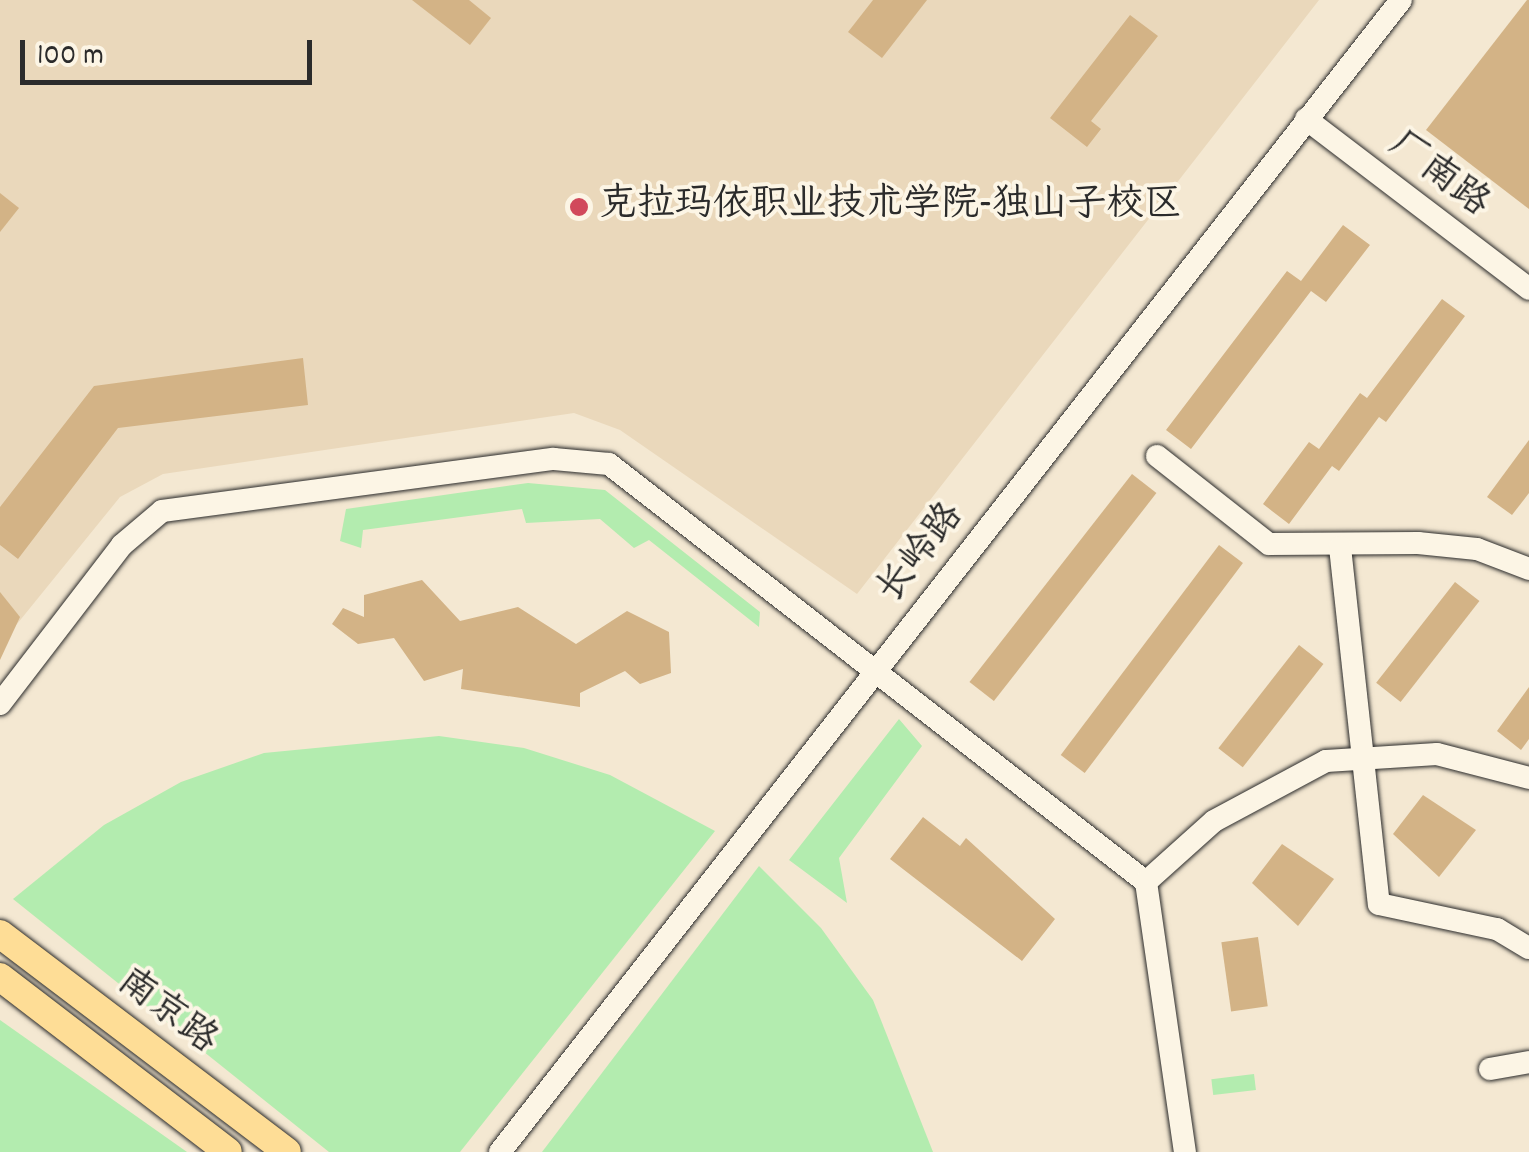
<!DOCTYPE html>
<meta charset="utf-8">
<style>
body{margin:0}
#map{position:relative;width:1529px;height:1152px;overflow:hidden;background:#f4e8d2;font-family:Dekko,"LXGW WenKai TC",sans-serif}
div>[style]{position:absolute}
.built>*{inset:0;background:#ead8bb}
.green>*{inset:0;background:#b3ecaf;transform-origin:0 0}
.building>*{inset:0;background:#d3b386;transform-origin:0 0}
.roads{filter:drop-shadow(0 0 2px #2b2b2b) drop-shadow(0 0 2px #2b2b2b)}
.minor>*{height:22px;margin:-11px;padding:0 11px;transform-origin:11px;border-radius:11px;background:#fcf5e5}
.major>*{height:28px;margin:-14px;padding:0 14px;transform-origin:14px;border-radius:14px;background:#fedd96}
.dots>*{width:28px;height:28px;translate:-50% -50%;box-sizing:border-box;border:5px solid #fcf5e5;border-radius:50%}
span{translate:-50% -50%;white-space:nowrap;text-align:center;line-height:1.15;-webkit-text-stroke:8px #fcf5e5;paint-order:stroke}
.street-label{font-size:38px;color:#2b2b2b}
.poi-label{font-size:38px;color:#2b2b2b}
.left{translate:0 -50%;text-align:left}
.scale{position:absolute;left:20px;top:40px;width:292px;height:45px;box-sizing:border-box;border:5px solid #2b2b2b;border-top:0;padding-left:12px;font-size:30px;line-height:35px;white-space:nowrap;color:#2b2b2b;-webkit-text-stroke:8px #fcf5e5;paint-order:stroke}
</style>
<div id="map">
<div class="built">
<i style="clip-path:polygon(0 0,1319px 0,857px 594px,620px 430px,574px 413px,163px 474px,120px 497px,0 645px)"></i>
</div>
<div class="green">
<i style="clip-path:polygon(528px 483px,605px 490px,760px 612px,759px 627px,649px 540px,634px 548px,600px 519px,526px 523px,522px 509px,363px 530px,361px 548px,340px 541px,346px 509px)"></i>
<i style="clip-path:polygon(899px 719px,922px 746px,839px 858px,847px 903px,789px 860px)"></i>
<i style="clip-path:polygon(439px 736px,524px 748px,610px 775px,715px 831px,460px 1152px,329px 1152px,13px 899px,104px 825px,181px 782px,264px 753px)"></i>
<i style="clip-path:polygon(759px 866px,821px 928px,873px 1000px,933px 1152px,542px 1152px)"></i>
<i style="clip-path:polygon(0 1020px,187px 1152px,0 1152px)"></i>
<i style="left:1254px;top:1074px;width:16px;height:43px;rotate:83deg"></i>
</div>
<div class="building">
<i style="clip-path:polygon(412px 0,469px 0,491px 18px,470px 45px)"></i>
<i style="clip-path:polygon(873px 0,927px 0,882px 58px,848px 32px)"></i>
<i style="clip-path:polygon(1527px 0,1529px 0,1529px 209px,1426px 130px)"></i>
<i style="clip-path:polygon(1130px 15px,1158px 36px,1091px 121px,1101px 129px,1087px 147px,1050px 118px)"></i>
<i style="clip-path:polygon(0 193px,19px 208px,0 232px)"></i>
<i style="clip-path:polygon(1343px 225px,1370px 245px,1326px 302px,1311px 291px,1191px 449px,1166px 430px,1287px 271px,1301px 281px)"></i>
<i style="clip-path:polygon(1442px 299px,1465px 316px,1386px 422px,1379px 417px,1339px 471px,1332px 466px,1289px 524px,1263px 504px,1309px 442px,1319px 449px,1360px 393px,1367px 398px)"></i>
<i style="clip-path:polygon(303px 358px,308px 405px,118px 428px,18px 559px,0 545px,0 507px,94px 386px)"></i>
<i style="clip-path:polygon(1529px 440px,1529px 493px,1512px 515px,1487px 497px)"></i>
<i style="left:1132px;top:474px;width:31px;height:264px;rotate:38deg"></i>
<i style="left:1219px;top:545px;width:30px;height:263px;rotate:37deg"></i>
<i style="clip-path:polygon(422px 580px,460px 621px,518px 607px,576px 644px,627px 611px,669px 632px,671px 673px,640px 684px,625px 671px,580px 693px,580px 707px,461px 689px,463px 669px,424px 681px,394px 638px,358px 644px,332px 624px,343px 608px,364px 617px,364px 595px)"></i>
<i style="left:1455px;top:582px;width:31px;height:128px;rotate:38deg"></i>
<i style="clip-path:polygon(0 592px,20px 617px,0 660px)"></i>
<i style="left:1299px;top:645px;width:31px;height:131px;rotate:38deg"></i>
<i style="clip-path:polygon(1529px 687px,1529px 739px,1521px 750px,1497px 731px)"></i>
<i style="clip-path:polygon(1423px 795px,1476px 830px,1439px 877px,1393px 834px)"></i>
<i style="clip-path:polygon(923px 817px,960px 846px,966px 838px,1055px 919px,1022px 961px,890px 859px)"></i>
<i style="clip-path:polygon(1282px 844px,1334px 879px,1298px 926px,1252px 883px)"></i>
<i style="left:1258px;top:937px;width:70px;height:37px;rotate:82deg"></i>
</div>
<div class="roads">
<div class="minor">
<i style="left:1306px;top:119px;width:280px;rotate:37.3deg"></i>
<i style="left:1157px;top:456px;width:142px;rotate:38.2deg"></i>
<i style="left:1269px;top:544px;width:149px;rotate:-0.4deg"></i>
<i style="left:1418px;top:543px;width:59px;rotate:5.8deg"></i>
<i style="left:1477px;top:549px;width:56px;rotate:21deg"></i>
<i style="left:1340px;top:547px;width:359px;rotate:83.8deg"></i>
<i style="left:1379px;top:904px;width:121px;rotate:12deg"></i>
<i style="left:1497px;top:929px;width:37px;rotate:31deg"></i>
<i style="left:0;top:704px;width:200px;rotate:-52.5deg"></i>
<i style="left:122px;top:545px;width:52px;rotate:-40.4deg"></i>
<i style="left:162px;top:511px;width:395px;rotate:-7.6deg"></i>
<i style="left:554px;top:459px;width:55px;rotate:5.2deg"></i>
<i style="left:609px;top:464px;width:681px;rotate:37.9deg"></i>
<i style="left:1146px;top:882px;width:273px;rotate:81.8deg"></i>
<i style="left:1146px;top:882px;width:91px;rotate:-41.9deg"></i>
<i style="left:1214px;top:821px;width:127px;rotate:-28.2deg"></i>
<i style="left:1326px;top:761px;width:111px;rotate:-3.6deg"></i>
<i style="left:1437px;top:754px;width:95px;rotate:14.6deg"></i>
<i style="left:1490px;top:1069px;width:40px;rotate:-10deg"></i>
<i style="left:500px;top:1152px;width:1462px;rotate:-51.97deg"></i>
</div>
<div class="major">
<i style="left:0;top:934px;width:360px;rotate:37.2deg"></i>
<i style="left:0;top:977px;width:287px;rotate:37.5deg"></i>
</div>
</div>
<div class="dots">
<i style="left:579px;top:207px;background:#d1495b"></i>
</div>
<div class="street-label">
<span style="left:1438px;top:176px;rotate:37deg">厂南路</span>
<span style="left:922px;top:554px;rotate:-52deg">长岭路</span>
<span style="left:166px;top:1013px;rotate:37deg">南京路</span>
</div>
<div class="poi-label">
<span class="left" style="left:599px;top:207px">克拉玛依职业技术学院-独山子校区</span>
</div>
<div class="scale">100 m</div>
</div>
